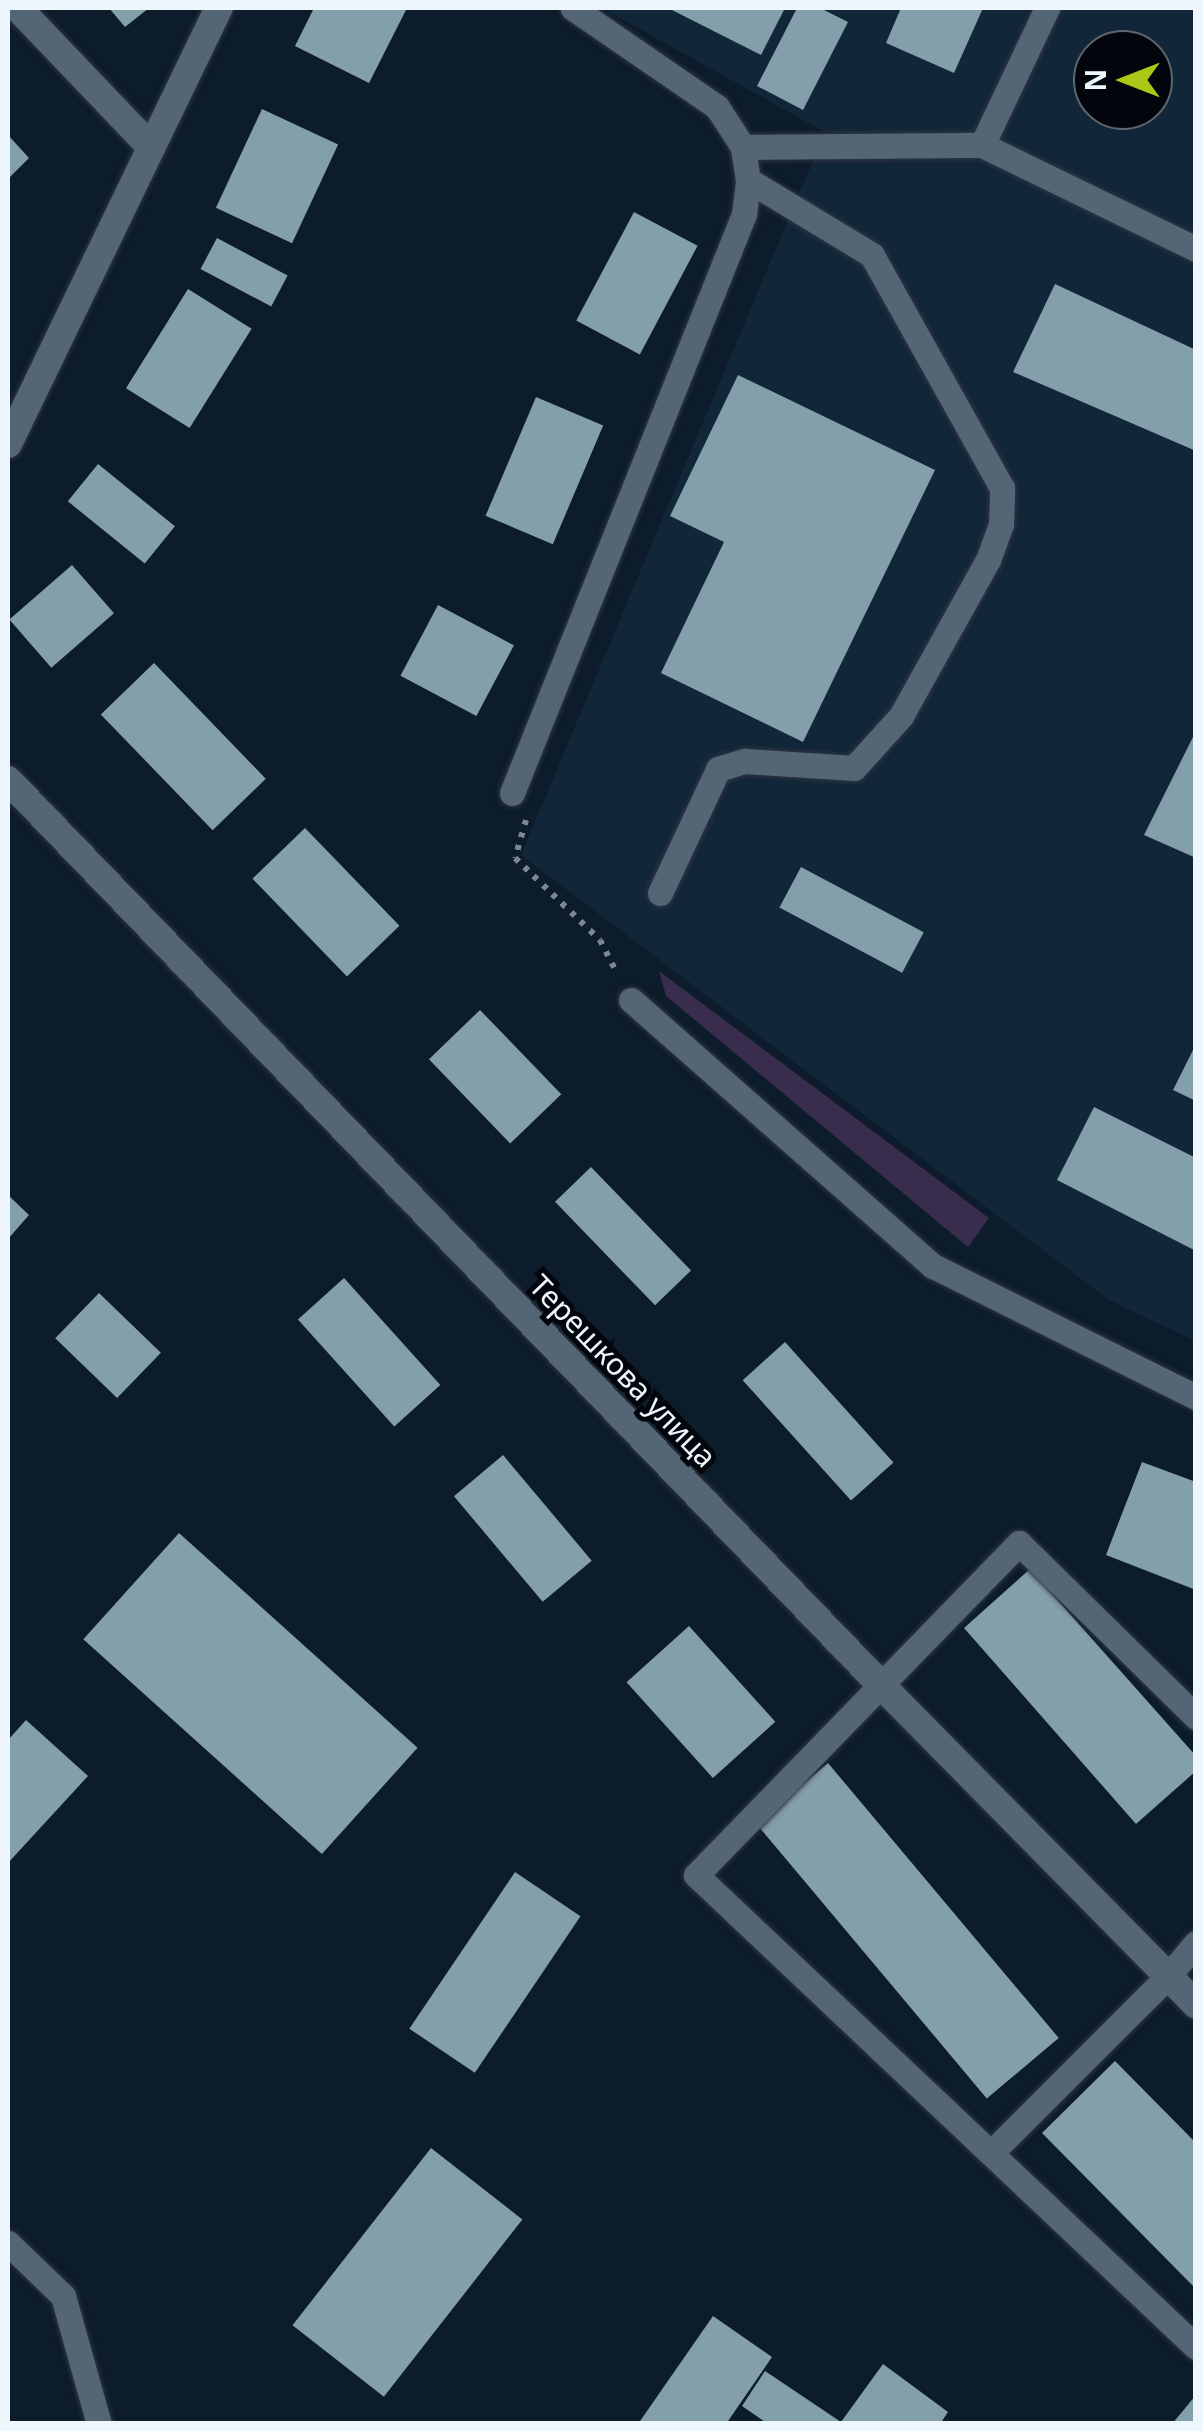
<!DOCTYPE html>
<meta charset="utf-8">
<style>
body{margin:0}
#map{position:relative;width:1203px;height:2431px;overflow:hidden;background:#0d1c2a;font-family:"Noto Sans",sans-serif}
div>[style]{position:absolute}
.built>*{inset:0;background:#122639}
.green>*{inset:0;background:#382d4d}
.building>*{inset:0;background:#839fa9;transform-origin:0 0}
.path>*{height:6px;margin-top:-3px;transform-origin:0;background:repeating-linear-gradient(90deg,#7a8691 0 5px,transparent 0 13px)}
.roads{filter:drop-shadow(0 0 2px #303641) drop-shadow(0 0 2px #303641)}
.service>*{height:25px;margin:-12.5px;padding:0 12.5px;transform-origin:12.5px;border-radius:12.5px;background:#546576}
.minor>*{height:28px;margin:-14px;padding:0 14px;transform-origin:14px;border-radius:14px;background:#546576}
span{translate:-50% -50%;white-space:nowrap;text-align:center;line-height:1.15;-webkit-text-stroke:10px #02060c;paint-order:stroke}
.street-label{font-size:30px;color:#eef6fe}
.frame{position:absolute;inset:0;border:10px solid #eef6fe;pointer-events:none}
.north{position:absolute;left:1073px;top:30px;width:100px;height:100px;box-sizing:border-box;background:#02060c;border:2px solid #60666d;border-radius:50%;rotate:270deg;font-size:28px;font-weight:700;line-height:40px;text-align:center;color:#eef6fe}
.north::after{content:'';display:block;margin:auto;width:35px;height:45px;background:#aac718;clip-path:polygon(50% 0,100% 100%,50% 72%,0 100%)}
</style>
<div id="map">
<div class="built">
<i style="clip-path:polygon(evenodd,602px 8px,1195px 8px,1195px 1341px,1109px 1300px,521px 855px,825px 132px,602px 8px,1093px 50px,1153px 50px,1153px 110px,1093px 110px,1093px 50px)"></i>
</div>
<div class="green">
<i style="clip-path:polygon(659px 971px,989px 1218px,968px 1247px,666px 996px)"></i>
</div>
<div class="building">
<i style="clip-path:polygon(109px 8px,149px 8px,125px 27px)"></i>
<i style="clip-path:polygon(314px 8px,407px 8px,369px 83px,295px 46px)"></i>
<i style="clip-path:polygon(668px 8px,785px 8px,761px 55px)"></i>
<i style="clip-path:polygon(797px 8px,820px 8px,848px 22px,803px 110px,757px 86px)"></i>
<i style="clip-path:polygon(901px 8px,983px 8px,954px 73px,886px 43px)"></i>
<i style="left:262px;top:109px;width:84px;height:109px;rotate:25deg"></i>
<i style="clip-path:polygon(8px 135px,29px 158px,8px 179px)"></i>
<i style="left:634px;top:212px;width:72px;height:123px;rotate:28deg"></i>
<i style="left:217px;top:238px;width:80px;height:35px;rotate:28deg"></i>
<i style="clip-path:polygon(1055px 284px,1196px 350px,1196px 451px,1013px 372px)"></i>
<i style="left:188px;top:289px;width:75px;height:117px;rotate:32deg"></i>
<i style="clip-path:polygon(738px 375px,935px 470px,803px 742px,661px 673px,724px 542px,670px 516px)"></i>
<i style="left:536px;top:397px;width:73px;height:129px;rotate:23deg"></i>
<i style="left:98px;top:464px;width:99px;height:48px;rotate:39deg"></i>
<i style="left:72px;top:565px;width:64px;height:83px;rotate:49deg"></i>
<i style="left:438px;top:605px;width:86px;height:80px;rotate:28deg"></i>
<i style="left:154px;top:663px;width:161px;height:74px;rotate:46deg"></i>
<i style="clip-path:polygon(1196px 731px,1196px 858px,1144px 835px)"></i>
<i style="left:305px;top:828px;width:136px;height:73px;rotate:46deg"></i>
<i style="left:801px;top:867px;width:139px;height:46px;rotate:28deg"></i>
<i style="left:480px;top:1010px;width:117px;height:71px;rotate:46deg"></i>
<i style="clip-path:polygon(1196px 1044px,1196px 1101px,1173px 1090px)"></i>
<i style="clip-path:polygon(1094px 1107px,1196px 1158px,1196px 1251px,1057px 1180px)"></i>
<i style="left:591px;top:1167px;width:144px;height:50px;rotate:46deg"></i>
<i style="clip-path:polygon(8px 1195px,29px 1215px,8px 1239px)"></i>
<i style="left:344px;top:1278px;width:144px;height:62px;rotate:48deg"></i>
<i style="left:99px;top:1293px;width:86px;height:63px;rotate:44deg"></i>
<i style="left:785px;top:1342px;width:162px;height:57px;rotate:48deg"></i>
<i style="left:503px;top:1455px;width:138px;height:64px;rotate:50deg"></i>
<i style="clip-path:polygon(1142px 1462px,1196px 1482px,1196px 1590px,1106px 1555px)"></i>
<i style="left:179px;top:1533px;width:321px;height:143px;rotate:42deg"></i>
<i style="clip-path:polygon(1030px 1569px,1196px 1756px,1196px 1771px,1136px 1824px,964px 1628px)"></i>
<i style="left:689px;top:1626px;width:129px;height:84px;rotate:48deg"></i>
<i style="clip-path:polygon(26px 1720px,88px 1776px,8px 1863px,8px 1740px)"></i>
<i style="left:828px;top:1763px;width:359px;height:94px;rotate:50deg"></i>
<i style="left:515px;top:1872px;width:79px;height:189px;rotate:34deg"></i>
<i style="clip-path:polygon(1115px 2061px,1196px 2143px,1196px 2289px,1042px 2133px)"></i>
<i style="left:431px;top:2148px;width:116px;height:225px;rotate:38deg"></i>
<i style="clip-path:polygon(713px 2316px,772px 2357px,726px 2424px,638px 2424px)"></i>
<i style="clip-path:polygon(883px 2364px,948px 2412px,940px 2424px,768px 2424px,742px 2406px,765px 2371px,841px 2422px)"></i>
<i style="clip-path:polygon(1196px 2395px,1196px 2424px,1172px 2424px)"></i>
</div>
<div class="path">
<i style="left:526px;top:820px;width:40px;rotate:106deg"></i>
<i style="left:515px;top:858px;width:118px;rotate:44deg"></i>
<i style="left:600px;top:940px;width:35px;rotate:63deg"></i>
</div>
<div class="roads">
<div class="service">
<i style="left:982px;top:145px;width:152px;rotate:-64.6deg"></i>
<i style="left:743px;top:147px;width:239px;rotate:-0.5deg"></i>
<i style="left:982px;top:145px;width:238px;rotate:25.9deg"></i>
<i style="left:512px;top:793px;width:624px;rotate:-68.16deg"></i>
<i style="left:744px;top:214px;width:34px;rotate:-83deg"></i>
<i style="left:748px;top:180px;width:33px;rotate:-99deg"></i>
<i style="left:743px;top:147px;width:48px;rotate:-123deg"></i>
<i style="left:717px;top:107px;width:175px;rotate:-145.5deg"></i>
<i style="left:660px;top:893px;width:137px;rotate:-64.9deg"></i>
<i style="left:718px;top:769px;width:28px;rotate:-17deg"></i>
<i style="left:745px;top:761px;width:109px;rotate:3.7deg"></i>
<i style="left:854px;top:768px;width:70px;rotate:-47.9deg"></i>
<i style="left:901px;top:716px;width:179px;rotate:-60.9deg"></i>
<i style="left:988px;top:560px;width:38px;rotate:-70deg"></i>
<i style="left:1001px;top:524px;width:36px;rotate:-88deg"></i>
<i style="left:1002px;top:488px;width:267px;rotate:-119.2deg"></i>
<i style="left:872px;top:255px;width:145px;rotate:-148.8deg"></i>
<i style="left:631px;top:1000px;width:402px;rotate:41.4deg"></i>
<i style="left:933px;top:1266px;width:294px;rotate:26.5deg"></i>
<i style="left:1196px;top:1717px;width:248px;rotate:-135.5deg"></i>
<i style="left:1019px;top:1543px;width:463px;rotate:134.2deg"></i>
<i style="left:696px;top:1875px;width:688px;rotate:43.35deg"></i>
<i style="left:991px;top:2153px;width:252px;rotate:-45deg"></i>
<i style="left:1169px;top:1975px;width:42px;rotate:-49.8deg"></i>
<i style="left:8px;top:2243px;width:76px;rotate:43.9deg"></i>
<i style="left:63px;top:2296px;width:133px;rotate:74.3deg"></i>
</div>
<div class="minor">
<i style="left:18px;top:8px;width:190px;rotate:46.3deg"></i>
<i style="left:8px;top:444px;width:484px;rotate:-64.2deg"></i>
<i style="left:8px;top:780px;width:1256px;rotate:46.03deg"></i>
<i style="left:880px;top:1684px;width:450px;rotate:45.4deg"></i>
</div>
</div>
<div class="street-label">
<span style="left:623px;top:1371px;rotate:46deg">Терешкова улица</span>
</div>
<div class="frame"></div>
<div class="north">N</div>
</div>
